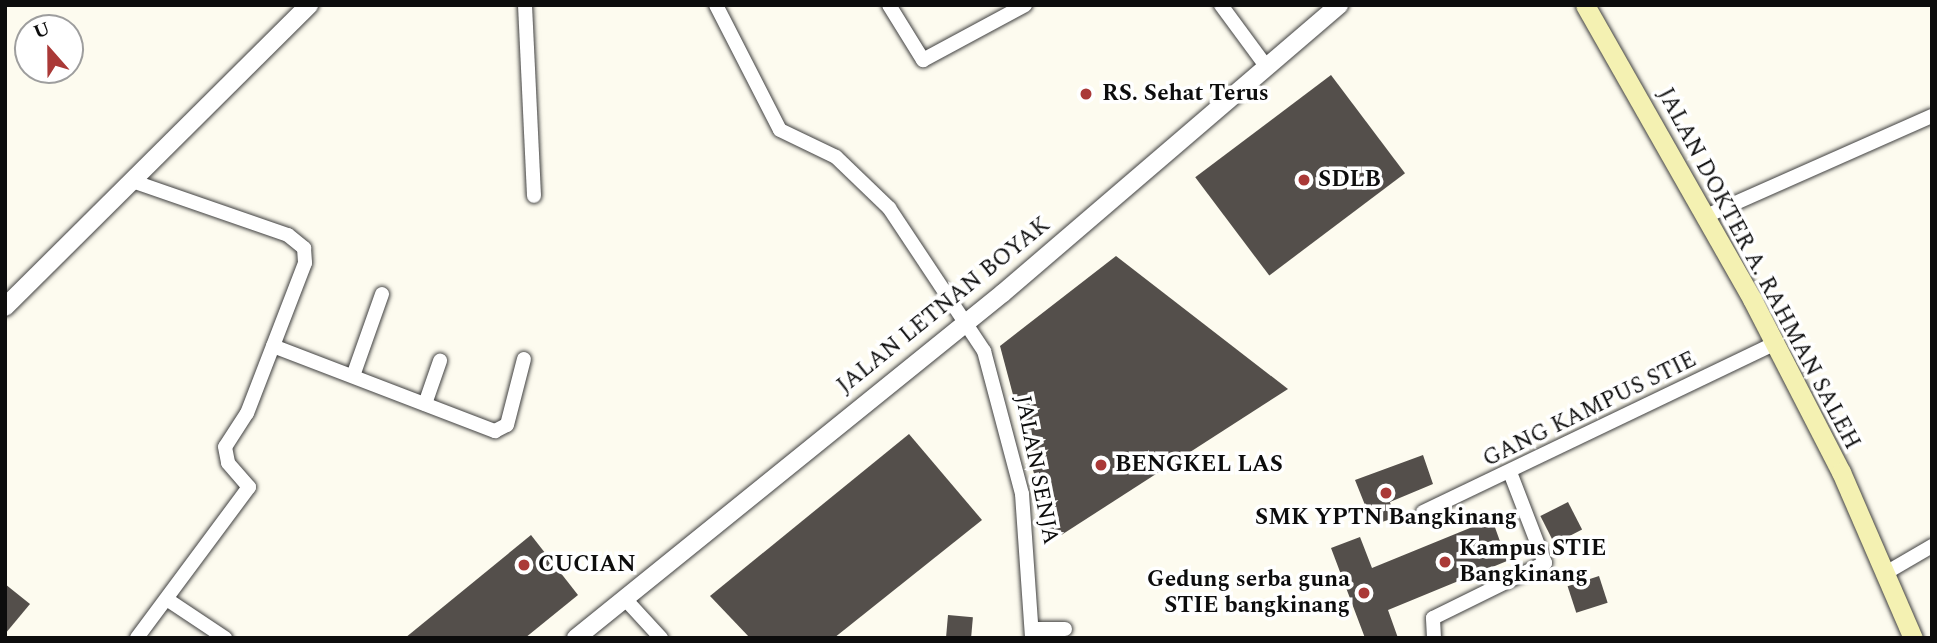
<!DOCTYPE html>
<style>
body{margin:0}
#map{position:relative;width:1937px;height:643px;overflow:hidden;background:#fdfbef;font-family:Spectral,serif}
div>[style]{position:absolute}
.building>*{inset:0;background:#544f4b;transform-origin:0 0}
.roads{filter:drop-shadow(0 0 2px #404040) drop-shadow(0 0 2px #404040)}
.minor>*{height:14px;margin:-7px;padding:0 7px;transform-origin:7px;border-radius:7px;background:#fff}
.tertiary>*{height:18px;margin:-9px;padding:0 9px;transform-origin:9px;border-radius:9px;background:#fff}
.secondary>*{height:19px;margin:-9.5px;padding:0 9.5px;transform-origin:9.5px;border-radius:9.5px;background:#f4f1b2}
.dots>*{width:19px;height:19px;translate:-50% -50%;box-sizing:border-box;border:4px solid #fff;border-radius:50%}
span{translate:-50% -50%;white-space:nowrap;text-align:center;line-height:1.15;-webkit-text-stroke:7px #fff;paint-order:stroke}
.poi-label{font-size:23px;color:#0d0d0d;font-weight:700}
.left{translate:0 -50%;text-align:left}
.right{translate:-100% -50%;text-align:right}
.street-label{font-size:23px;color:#0d0d0d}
.frame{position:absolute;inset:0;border:7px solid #0d0d0d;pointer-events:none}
.north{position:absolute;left:14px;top:14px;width:70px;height:70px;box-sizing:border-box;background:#fff;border:2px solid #9e9e9e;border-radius:50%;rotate:339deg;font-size:19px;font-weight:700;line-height:28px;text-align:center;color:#0d0d0d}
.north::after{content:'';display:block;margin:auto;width:24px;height:32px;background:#aa3937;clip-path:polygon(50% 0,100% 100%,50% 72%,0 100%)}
</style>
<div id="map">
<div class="building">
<i style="left:1331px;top:75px;width:123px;height:170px;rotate:53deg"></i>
<i style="clip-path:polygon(1116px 256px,1288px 389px,1052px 541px,1000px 346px)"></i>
<i style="clip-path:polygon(909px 434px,982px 520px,834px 638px,750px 638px,710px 596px)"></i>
<i style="clip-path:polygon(1423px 455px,1433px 484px,1390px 502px,1394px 518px,1373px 525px,1355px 480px)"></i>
<i style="left:1568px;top:502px;width:31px;height:31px;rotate:63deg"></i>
<i style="clip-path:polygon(1492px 519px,1507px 561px,1388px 610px,1398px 638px,1365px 638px,1331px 548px,1360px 537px,1372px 568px)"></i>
<i style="clip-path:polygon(531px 535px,578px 595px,525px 638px,405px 638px)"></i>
<i style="left:1599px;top:576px;width:28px;height:33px;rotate:72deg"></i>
<i style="clip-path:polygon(5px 584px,30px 604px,5px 634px)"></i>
<i style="left:948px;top:615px;width:25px;height:23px;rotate:5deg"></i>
</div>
<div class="roads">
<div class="minor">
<i style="left:525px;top:5px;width:191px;rotate:87.3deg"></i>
<i style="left:716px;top:5px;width:140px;rotate:62.9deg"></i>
<i style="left:780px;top:130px;width:62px;rotate:25.7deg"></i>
<i style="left:836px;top:157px;width:74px;rotate:43.9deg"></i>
<i style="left:889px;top:208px;width:172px;rotate:56.4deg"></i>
<i style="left:984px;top:351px;width:148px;rotate:75.1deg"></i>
<i style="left:1022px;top:494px;width:144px;rotate:86deg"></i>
<i style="left:889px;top:5px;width:65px;rotate:58.3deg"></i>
<i style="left:923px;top:60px;width:116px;rotate:-28.3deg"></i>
<i style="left:1221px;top:5px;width:76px;rotate:53.6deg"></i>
<i style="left:132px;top:181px;width:165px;rotate:19.1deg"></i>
<i style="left:288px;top:235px;width:21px;rotate:39deg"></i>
<i style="left:304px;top:248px;width:15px;rotate:86deg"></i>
<i style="left:305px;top:263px;width:161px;rotate:111.1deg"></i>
<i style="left:247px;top:413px;width:40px;rotate:122.9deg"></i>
<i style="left:225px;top:447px;width:16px;rotate:79deg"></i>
<i style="left:228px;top:463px;width:32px;rotate:49deg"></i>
<i style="left:249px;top:487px;width:188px;rotate:126.6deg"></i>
<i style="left:1706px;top:216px;width:247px;rotate:-23.9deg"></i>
<i style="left:273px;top:346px;width:238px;rotate:21deg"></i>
<i style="left:495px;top:431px;width:13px;rotate:-27deg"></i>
<i style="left:507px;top:425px;width:68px;rotate:-75.6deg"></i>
<i style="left:353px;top:376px;width:87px;rotate:-70.5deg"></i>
<i style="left:425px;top:404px;width:46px;rotate:-70.8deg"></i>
<i style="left:1423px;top:512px;width:389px;rotate:-25.6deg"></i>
<i style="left:1884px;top:574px;width:56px;rotate:-30.3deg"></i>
<i style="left:168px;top:600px;width:69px;rotate:33.7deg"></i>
<i style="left:626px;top:600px;width:52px;rotate:47.4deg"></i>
<i style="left:1032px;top:629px;width:33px"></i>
<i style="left:1434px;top:638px;width:20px;rotate:-93deg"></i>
<i style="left:1433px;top:618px;width:125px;rotate:-26.2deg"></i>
<i style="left:1545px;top:563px;width:94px;rotate:-111.1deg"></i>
</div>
<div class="tertiary">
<i style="left:5px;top:307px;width:429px;rotate:-44.8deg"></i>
<i style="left:576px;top:638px;width:549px;rotate:-38.94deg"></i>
<i style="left:1003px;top:293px;width:443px;rotate:-40.6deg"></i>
</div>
<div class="secondary">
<i style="left:1585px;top:5px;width:338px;rotate:60.4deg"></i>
<i style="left:1752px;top:299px;width:195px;rotate:62.8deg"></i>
<i style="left:1841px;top:472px;width:181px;rotate:66.6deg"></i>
</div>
</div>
<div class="dots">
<i style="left:1086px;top:94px;background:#aa3937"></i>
<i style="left:1304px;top:180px;background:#aa3937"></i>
<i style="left:1101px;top:465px;background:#aa3937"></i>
<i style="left:1386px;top:493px;background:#aa3937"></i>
<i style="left:1445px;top:562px;background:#aa3937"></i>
<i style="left:524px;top:565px;background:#aa3937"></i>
<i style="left:1364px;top:593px;background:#aa3937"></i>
</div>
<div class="poi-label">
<span class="left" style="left:1102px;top:94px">RS. Sehat Terus</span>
<span class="left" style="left:1318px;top:180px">SDLB</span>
<span class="left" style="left:1115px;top:465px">BENGKEL LAS</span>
<span style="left:1386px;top:518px">SMK YPTN Bangkinang</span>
<span class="left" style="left:1459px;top:562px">Kampus STIE<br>Bangkinang</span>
<span class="left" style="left:538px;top:565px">CUCIAN</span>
<span class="right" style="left:1350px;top:593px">Gedung serba guna<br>STIE bangkinang</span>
</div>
<div class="street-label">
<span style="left:1758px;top:269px;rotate:62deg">JALAN DOKTER A. RAHMAN SALEH</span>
<span style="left:944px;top:306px;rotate:-39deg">JALAN LETNAN BOYAK</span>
<span style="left:1590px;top:410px;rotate:-26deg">GANG KAMPUS STIE</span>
<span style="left:1036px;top:470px;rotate:79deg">JALAN SENJA</span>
</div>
<div class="frame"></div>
<div class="north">U</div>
</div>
